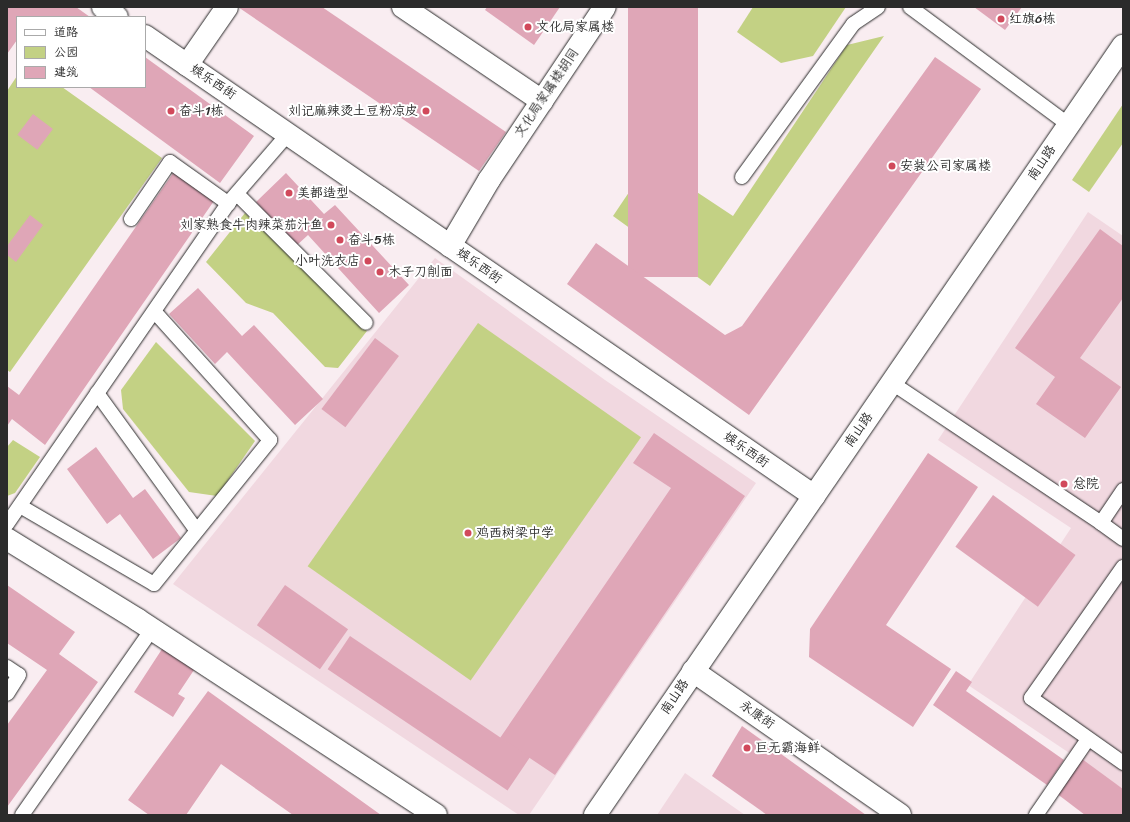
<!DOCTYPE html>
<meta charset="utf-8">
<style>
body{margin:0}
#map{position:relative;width:1130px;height:822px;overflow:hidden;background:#f9edf1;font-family:Sriracha,"LXGW WenKai TC",sans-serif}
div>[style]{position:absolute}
.built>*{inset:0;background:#f1d8e0}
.green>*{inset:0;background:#c3d184;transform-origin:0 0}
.building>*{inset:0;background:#dfa6b7;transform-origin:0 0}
.roads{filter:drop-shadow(0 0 1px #2b2b2b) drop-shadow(0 0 1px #2b2b2b)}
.service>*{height:14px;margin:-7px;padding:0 7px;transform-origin:7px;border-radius:7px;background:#fff}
.minor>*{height:22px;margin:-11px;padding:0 11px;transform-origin:11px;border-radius:11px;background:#fff}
.tertiary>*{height:22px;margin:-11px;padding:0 11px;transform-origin:11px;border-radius:11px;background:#fff}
.dots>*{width:11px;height:11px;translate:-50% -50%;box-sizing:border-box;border:2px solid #fff;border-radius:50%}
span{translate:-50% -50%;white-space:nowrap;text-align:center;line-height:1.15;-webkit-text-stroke:4px #fff;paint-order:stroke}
.poi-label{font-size:13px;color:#2b2b2b}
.left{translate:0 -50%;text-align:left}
.right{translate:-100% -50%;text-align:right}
.street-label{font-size:13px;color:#2b2b2b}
.frame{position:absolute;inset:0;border:8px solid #2b2b2b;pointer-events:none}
.legend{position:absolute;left:16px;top:16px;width:130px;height:72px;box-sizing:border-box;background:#fff;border:1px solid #aaa;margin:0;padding:5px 7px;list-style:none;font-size:12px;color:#2b2b2b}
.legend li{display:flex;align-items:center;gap:8px;height:20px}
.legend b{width:20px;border:1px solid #aaa}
</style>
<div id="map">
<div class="built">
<i style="clip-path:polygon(1088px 212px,1123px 236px,1123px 789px,968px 685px,1071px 528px,938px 440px)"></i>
<i style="clip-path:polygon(435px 258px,605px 380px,756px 483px,529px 815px,519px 815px,173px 584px)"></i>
<i style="clip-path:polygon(685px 773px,745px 815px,657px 815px)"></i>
</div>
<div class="green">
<i style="clip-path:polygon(753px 7px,846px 7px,813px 56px,781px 63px,737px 32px)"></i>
<i style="clip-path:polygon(884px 36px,710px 286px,613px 216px,650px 161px,733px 216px,847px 45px)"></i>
<i style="clip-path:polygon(17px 76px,17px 87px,62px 87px,162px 158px,10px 372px,7px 370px,7px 91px)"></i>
<i style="clip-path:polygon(1123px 104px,1123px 143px,1089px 192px,1072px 180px)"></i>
<i style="clip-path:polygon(245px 213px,367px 331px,338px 368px,325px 367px,273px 313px,246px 303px,206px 262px)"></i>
<i style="left:478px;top:323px;width:199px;height:297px;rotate:35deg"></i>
<i style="clip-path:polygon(156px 342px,255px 441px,217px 496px,189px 492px,123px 409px,121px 390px)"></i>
<i style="clip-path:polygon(13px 440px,40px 457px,15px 493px,7px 496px,7px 447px)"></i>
</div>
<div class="building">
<i style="clip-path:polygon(7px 7px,76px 7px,90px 17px,17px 17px,17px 40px,7px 54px)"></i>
<i style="clip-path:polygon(238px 7px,322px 7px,506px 132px,479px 171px)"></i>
<i style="clip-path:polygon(487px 7px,560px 7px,534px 45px,485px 10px)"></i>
<i style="left:628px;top:7px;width:70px;height:270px"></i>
<i style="clip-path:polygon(974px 7px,1022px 7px,1005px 30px)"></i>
<i style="clip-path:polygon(145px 57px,254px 136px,220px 183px,89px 87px,145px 87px)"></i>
<i style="clip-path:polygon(935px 57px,981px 89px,749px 415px,567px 284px,596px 243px,725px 335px,742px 326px)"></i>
<i style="left:33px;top:114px;width:25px;height:26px;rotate:37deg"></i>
<i style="clip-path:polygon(176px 169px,216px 198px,45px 445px,12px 419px,7px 426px,7px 386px,19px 395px)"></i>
<i style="clip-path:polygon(286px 173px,324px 214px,335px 205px,409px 285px,379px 313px,308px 235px,296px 246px,256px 202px)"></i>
<i style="clip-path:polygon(30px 215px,43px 225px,16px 262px,7px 255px,7px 246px)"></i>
<i style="clip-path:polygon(1100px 229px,1123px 246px,1123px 298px,1080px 358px,1121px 387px,1085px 438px,1036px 404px,1055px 377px,1015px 348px)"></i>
<i style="clip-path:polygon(198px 288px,242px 336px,254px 325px,323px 399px,295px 425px,227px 352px,215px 364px,169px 314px)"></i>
<i style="left:375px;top:338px;width:30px;height:89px;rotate:37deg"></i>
<i style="clip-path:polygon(654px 433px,745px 496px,555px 775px,500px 738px,671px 488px,633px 463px)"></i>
<i style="clip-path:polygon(96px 447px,133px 498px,145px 489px,181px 538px,153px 559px,120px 514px,107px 524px,67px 469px)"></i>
<i style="clip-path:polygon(928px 453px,978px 487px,886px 625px,951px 669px,913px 727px,809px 657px,810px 629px)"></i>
<i style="left:993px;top:495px;width:102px;height:64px;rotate:36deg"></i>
<i style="clip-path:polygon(7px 585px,75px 632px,59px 654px,98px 682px,7px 807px,7px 725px,47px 670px,7px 643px)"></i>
<i style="left:285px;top:585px;width:77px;height:49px;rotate:35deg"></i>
<i style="left:350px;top:636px;width:217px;height:40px;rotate:34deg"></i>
<i style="clip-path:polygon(164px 646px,196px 667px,178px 694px,185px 698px,173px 717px,134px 692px)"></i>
<i style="clip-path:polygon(956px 671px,972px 682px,966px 691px,1064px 760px,1047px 785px,933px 705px)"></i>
<i style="clip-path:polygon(208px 691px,381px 815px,293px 815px,221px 764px,186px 815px,149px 815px,128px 800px)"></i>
<i style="clip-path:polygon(742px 726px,866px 815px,767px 815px,712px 776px)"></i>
<i style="clip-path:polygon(1082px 759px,1123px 789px,1123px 815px,1085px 815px,1056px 793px)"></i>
</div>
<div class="roads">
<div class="service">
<i style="left:910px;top:7px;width:198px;rotate:36.6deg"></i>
<i style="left:742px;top:177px;width:189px;rotate:-54deg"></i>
<i style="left:853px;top:24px;width:30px;rotate:-34deg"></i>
<i style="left:237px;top:194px;width:182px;rotate:45deg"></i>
<i style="left:131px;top:219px;width:69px;rotate:-55.6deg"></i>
<i style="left:170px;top:162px;width:72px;rotate:35.4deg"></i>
<i style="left:892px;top:383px;width:252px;rotate:33.8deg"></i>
<i style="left:1101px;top:523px;width:40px;rotate:-56deg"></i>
<i style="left:97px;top:393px;width:170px;rotate:54.1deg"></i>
<i style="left:20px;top:506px;width:155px;rotate:30.2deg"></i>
<i style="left:154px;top:584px;width:185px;rotate:-51.1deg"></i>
<i style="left:270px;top:440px;width:173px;rotate:-132deg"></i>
<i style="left:1101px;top:523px;width:27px;rotate:36deg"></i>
<i style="left:7px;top:524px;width:393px;rotate:-55.4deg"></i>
<i style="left:230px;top:201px;width:89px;rotate:-49.1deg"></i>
<i style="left:1123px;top:567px;width:160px;rotate:125.1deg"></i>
<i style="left:1031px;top:698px;width:113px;rotate:35.2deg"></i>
<i style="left:7px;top:667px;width:14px;rotate:34deg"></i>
<i style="left:19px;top:675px;width:22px;rotate:122deg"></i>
<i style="left:22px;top:815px;width:227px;rotate:-55deg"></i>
<i style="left:1036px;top:815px;width:92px;rotate:-55.6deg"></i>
</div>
<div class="minor">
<i style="left:103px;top:7px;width:17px;rotate:36deg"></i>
<i style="left:403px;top:7px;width:168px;rotate:34.1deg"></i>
<i style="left:145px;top:36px;width:812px;rotate:34.51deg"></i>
<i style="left:187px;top:65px;width:70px;rotate:-55.4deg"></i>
<i style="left:450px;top:246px;width:77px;rotate:-59.4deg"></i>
<i style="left:489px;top:180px;width:208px;rotate:-56.2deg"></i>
<i style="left:7px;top:539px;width:154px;rotate:31.7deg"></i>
<i style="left:138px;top:620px;width:356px;rotate:33.2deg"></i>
<i style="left:693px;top:671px;width:252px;rotate:34.8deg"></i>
</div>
<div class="tertiary">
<i style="left:595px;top:815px;width:933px;rotate:-55.53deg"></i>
</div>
</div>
<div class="dots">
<i style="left:1001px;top:19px;background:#d1495b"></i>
<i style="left:528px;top:27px;background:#d1495b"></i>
<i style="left:171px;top:111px;background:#d1495b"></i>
<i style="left:426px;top:111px;background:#d1495b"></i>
<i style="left:892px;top:166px;background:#d1495b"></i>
<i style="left:289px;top:193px;background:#d1495b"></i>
<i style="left:331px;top:225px;background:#d1495b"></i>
<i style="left:340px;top:240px;background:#d1495b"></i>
<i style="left:368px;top:261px;background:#d1495b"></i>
<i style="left:380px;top:272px;background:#d1495b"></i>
<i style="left:1064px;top:484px;background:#d1495b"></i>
<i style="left:468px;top:533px;background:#d1495b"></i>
<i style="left:747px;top:748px;background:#d1495b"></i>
</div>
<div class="poi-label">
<span class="left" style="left:1009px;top:19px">红旗6栋</span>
<span class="left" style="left:536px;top:27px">文化局家属楼</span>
<span class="left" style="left:179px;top:111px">奋斗1栋</span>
<span class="right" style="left:418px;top:111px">刘记麻辣烫土豆粉凉皮</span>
<span class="left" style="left:900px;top:166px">安装公司家属楼</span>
<span class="left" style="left:297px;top:193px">美都造型</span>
<span class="right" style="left:323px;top:225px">刘家熟食牛肉辣菜茄汁鱼</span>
<span class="left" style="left:348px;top:240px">奋斗5栋</span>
<span class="right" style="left:360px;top:261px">小叶洗衣店</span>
<span class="left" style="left:388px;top:272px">木子刀削面</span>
<span class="left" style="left:1073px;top:484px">总院</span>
<span class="left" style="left:476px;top:533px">鸡西树梁中学</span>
<span class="left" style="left:755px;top:748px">巨无霸海鲜</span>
</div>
<div class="street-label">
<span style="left:213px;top:82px;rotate:34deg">娱乐西街</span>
<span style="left:547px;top:93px;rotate:-56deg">文化局家属楼胡同</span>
<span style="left:1042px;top:163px;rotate:-56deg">南山路</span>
<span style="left:479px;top:266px;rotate:35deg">娱乐西街</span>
<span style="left:859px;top:430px;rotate:-55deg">南山路</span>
<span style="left:746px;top:450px;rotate:35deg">娱乐西街</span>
<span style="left:675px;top:697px;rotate:-56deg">南山路</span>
<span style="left:757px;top:715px;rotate:35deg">永康街</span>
</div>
<div class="frame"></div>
<ul class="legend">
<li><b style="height:5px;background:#fff"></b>道路</li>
<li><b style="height:11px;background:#c3d184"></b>公园</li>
<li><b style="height:11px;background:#dfa6b7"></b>建筑</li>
</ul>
</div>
